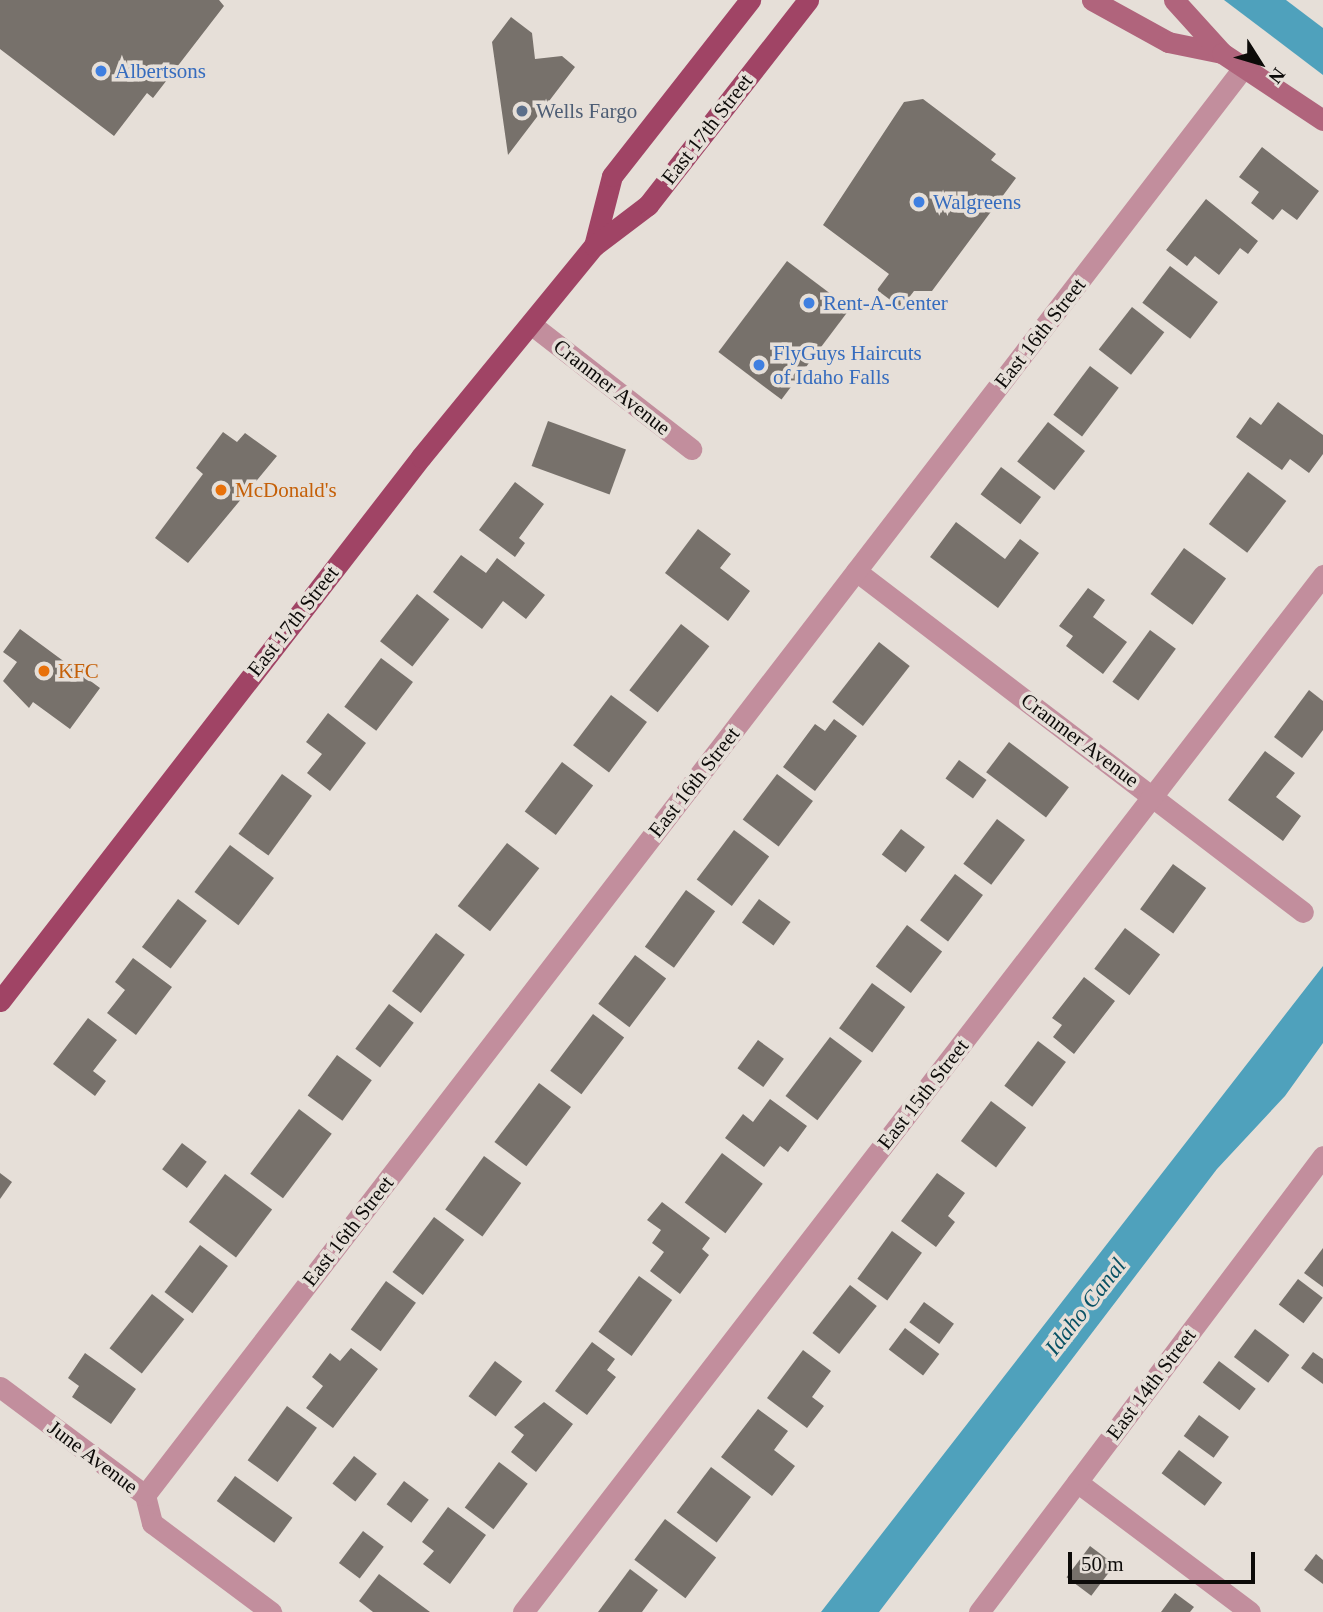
<!DOCTYPE html>
<style>
body{margin:0}
#map{position:relative;width:1323px;height:1612px;overflow:hidden;background:#e6dfd8;font-family:Georgia,serif}
div>[style]{position:absolute}
.water>*{inset:0;background:#4fa1bc}
.building>*{inset:0;background:#77716b;transform-origin:0 0}
.minor>*{height:21px;margin:-10.5px;padding:0 10.5px;transform-origin:10.5px;border-radius:10.5px;background:#c28e9d}
.secondary>*{height:21px;margin:-10.5px;padding:0 10.5px;transform-origin:10.5px;border-radius:10.5px;background:#b0647c}
.primary>*{height:21px;margin:-10.5px;padding:0 10.5px;transform-origin:10.5px;border-radius:10.5px;background:#a04465}
.dots>*{width:19px;height:19px;translate:-50% -50%;box-sizing:border-box;border:4px solid #e6dfd8;border-radius:50%}
span{translate:-50% -50%;white-space:nowrap;text-align:center;line-height:1.15;-webkit-text-stroke:7px #e6dfd8;paint-order:stroke}
.shop-label{font-size:21px;color:#366cbe}
.left{translate:0 -50%;text-align:left}
.service-label{font-size:21px;color:#4e5e75}
.street-label{font-size:21px;color:#0d0b09}
.food-label{font-size:21px;color:#c56008}
.water-label{font-size:23px;color:#085164;font-style:italic}
.north{position:absolute;left:1225px;top:28px;width:70px;height:70px;-webkit-text-stroke:5px #e6dfd8;paint-order:stroke;rotate:127deg;font-size:19px;font-weight:700;line-height:28px;text-align:center;color:#0d0b09}
.north::after{content:'';display:block;margin:auto;width:24px;height:32px;background:#0d0b09;clip-path:polygon(50% 0,100% 100%,50% 72%,0 100%)}
.scale{position:absolute;left:1068px;top:1552px;width:187px;height:32px;box-sizing:border-box;border:4px solid #0d0b09;border-top:0;padding-left:9px;font-size:21px;line-height:24px;white-space:nowrap;color:#0d0b09;-webkit-text-stroke:5px #e6dfd8;paint-order:stroke}
</style>
<div id="map">
<div class="water">
<i style="clip-path:polygon(1224px 0,1286px 0,1323px 28px,1323px 75px)"></i>
<i style="clip-path:polygon(1323px 966px,1323px 1043px,1285px 1096px,1217px 1169px,879px 1612px,821px 1612px)"></i>
</div>
<div class="building">
<i style="clip-path:polygon(0 0,219px 0,224px 6px,153px 98px,147px 93px,114px 136px,0 49px)"></i>
<i style="clip-path:polygon(511px 17px,532px 33px,535px 59px,562px 56px,575px 67px,508px 155px,492px 42px)"></i>
<i style="clip-path:polygon(923px 99px,996px 154px,991px 160px,1016px 178px,932px 291px,914px 291px,901px 308px,877px 290px,889px 274px,823px 225px,904px 102px)"></i>
<i style="clip-path:polygon(1262px 147px,1319px 191px,1297px 220px,1282px 209px,1273px 220px,1251px 203px,1259px 192px,1239px 177px)"></i>
<i style="clip-path:polygon(1206px 199px,1258px 241px,1248px 254px,1240px 248px,1219px 275px,1195px 256px,1187px 266px,1166px 250px)"></i>
<i style="left:787px;top:261px;width:79px;height:114px;rotate:37deg"></i>
<i style="left:1170px;top:266px;width:60px;height:46px;rotate:37deg"></i>
<i style="left:1132px;top:307px;width:41px;height:54px;rotate:38deg"></i>
<i style="left:1090px;top:366px;width:36px;height:61px;rotate:37deg"></i>
<i style="clip-path:polygon(1278px 402px,1323px 435px,1323px 454px,1309px 473px,1290px 459px,1282px 470px,1236px 437px,1250px 417px,1261px 425px)"></i>
<i style="left:548px;top:421px;width:83px;height:48px;rotate:20deg"></i>
<i style="left:1048px;top:422px;width:47px;height:50px;rotate:38deg"></i>
<i style="clip-path:polygon(223px 432px,237px 442px,245px 433px,277px 456px,188px 563px,155px 538px,203px 474px,196px 468px)"></i>
<i style="left:1001px;top:467px;width:50px;height:34px;rotate:37deg"></i>
<i style="left:1248px;top:472px;width:48px;height:65px;rotate:37deg"></i>
<i style="clip-path:polygon(515px 482px,544px 504px,519px 538px,525px 543px,515px 557px,479px 530px)"></i>
<i style="clip-path:polygon(956px 522px,1005px 559px,1020px 539px,1039px 553px,998px 608px,930px 557px)"></i>
<i style="clip-path:polygon(698px 529px,731px 554px,720px 568px,750px 591px,728px 621px,665px 573px)"></i>
<i style="left:1184px;top:548px;width:52px;height:57px;rotate:36deg"></i>
<i style="clip-path:polygon(461px 555px,486px 573px,497px 558px,545px 595px,526px 619px,503px 601px,482px 629px,433px 592px)"></i>
<i style="clip-path:polygon(1088px 588px,1105px 600px,1093px 617px,1127px 642px,1103px 674px,1066px 646px,1073px 636px,1059px 626px)"></i>
<i style="left:417px;top:594px;width:41px;height:60px;rotate:38deg"></i>
<i style="left:681px;top:624px;width:36px;height:84px;rotate:38deg"></i>
<i style="clip-path:polygon(20px 629px,100px 688px,70px 729px,33px 702px,29px 708px,3px 681px,17px 662px,3px 652px)"></i>
<i style="left:1150px;top:630px;width:32px;height:64px;rotate:36deg"></i>
<i style="left:879px;top:642px;width:39px;height:76px;rotate:38deg"></i>
<i style="left:381px;top:658px;width:40px;height:61px;rotate:37deg"></i>
<i style="clip-path:polygon(1309px 690px,1323px 701px,1323px 730px,1302px 758px,1274px 737px)"></i>
<i style="left:611px;top:695px;width:45px;height:63px;rotate:37deg"></i>
<i style="clip-path:polygon(328px 713px,366px 743px,330px 791px,307px 773px,322px 754px,306px 742px)"></i>
<i style="clip-path:polygon(834px 719px,857px 736px,815px 791px,783px 767px,815px 724px,825px 731px)"></i>
<i style="left:1009px;top:742px;width:75px;height:38px;rotate:37deg"></i>
<i style="clip-path:polygon(1265px 751px,1295px 773px,1276px 797px,1301px 816px,1283px 841px,1228px 800px)"></i>
<i style="left:959px;top:760px;width:34px;height:23px;rotate:36deg"></i>
<i style="left:562px;top:762px;width:39px;height:62px;rotate:37deg"></i>
<i style="left:282px;top:774px;width:37px;height:74px;rotate:36deg"></i>
<i style="left:777px;top:774px;width:45px;height:57px;rotate:37deg"></i>
<i style="left:997px;top:819px;width:35px;height:56px;rotate:37deg"></i>
<i style="left:901px;top:829px;width:30px;height:32px;rotate:37deg"></i>
<i style="left:734px;top:830px;width:44px;height:62px;rotate:37deg"></i>
<i style="left:507px;top:843px;width:41px;height:80px;rotate:38deg"></i>
<i style="left:230px;top:845px;width:55px;height:59px;rotate:37deg"></i>
<i style="left:1173px;top:864px;width:41px;height:56px;rotate:36deg"></i>
<i style="left:955px;top:874px;width:35px;height:58px;rotate:37deg"></i>
<i style="left:686px;top:890px;width:36px;height:70px;rotate:36deg"></i>
<i style="left:178px;top:899px;width:36px;height:60px;rotate:37deg"></i>
<i style="left:759px;top:899px;width:39px;height:29px;rotate:36deg"></i>
<i style="left:907px;top:925px;width:44px;height:52px;rotate:37deg"></i>
<i style="left:1125px;top:928px;width:44px;height:51px;rotate:37deg"></i>
<i style="left:436px;top:933px;width:36px;height:73px;rotate:37deg"></i>
<i style="left:635px;top:955px;width:39px;height:61px;rotate:37deg"></i>
<i style="clip-path:polygon(133px 958px,172px 987px,136px 1035px,107px 1013px,125px 990px,115px 982px)"></i>
<i style="clip-path:polygon(1084px 977px,1115px 1001px,1074px 1054px,1053px 1037px,1062px 1025px,1052px 1018px)"></i>
<i style="left:872px;top:983px;width:41px;height:56px;rotate:36deg"></i>
<i style="left:389px;top:1004px;width:31px;height:56px;rotate:37deg"></i>
<i style="left:593px;top:1014px;width:39px;height:71px;rotate:37deg"></i>
<i style="clip-path:polygon(88px 1018px,117px 1040px,93px 1071px,106px 1081px,95px 1096px,53px 1064px)"></i>
<i style="left:830px;top:1037px;width:40px;height:74px;rotate:37deg"></i>
<i style="left:758px;top:1040px;width:32px;height:35px;rotate:36deg"></i>
<i style="left:1038px;top:1041px;width:35px;height:56px;rotate:37deg"></i>
<i style="left:337px;top:1055px;width:43px;height:50px;rotate:36deg"></i>
<i style="left:539px;top:1083px;width:40px;height:74px;rotate:37deg"></i>
<i style="clip-path:polygon(770px 1099px,807px 1126px,788px 1152px,780px 1146px,764px 1167px,725px 1138px,743px 1114px,753px 1122px)"></i>
<i style="left:991px;top:1101px;width:44px;height:50px;rotate:37deg"></i>
<i style="left:299px;top:1109px;width:41px;height:81px;rotate:37deg"></i>
<i style="left:182px;top:1143px;width:31px;height:33px;rotate:37deg"></i>
<i style="left:722px;top:1153px;width:51px;height:62px;rotate:37deg"></i>
<i style="left:484px;top:1156px;width:46px;height:66px;rotate:36deg"></i>
<i style="clip-path:polygon(0 1173px,12px 1182px,0 1199px)"></i>
<i style="clip-path:polygon(937px 1173px,965px 1193px,948px 1216px,955px 1222px,936px 1247px,901px 1221px)"></i>
<i style="left:225px;top:1174px;width:59px;height:60px;rotate:37deg"></i>
<i style="clip-path:polygon(662px 1202px,710px 1238px,702px 1249px,709px 1255px,680px 1294px,650px 1271px,664px 1252px,652px 1243px,661px 1230px,647px 1220px)"></i>
<i style="left:434px;top:1217px;width:38px;height:69px;rotate:37deg"></i>
<i style="left:892px;top:1231px;width:37px;height:59px;rotate:36deg"></i>
<i style="left:200px;top:1245px;width:35px;height:59px;rotate:37deg"></i>
<i style="clip-path:polygon(1323px 1248px,1323px 1287px,1304px 1273px)"></i>
<i style="left:639px;top:1276px;width:41px;height:69px;rotate:36deg"></i>
<i style="left:1298px;top:1279px;width:31px;height:32px;rotate:37deg"></i>
<i style="left:386px;top:1281px;width:37px;height:60px;rotate:36deg"></i>
<i style="left:850px;top:1285px;width:34px;height:61px;rotate:38deg"></i>
<i style="left:152px;top:1294px;width:41px;height:69px;rotate:38deg"></i>
<i style="left:924px;top:1302px;width:37px;height:25px;rotate:36deg"></i>
<i style="left:905px;top:1328px;width:43px;height:27px;rotate:37deg"></i>
<i style="left:1255px;top:1329px;width:43px;height:35px;rotate:37deg"></i>
<i style="clip-path:polygon(592px 1342px,615px 1359px,607px 1370px,616px 1377px,587px 1415px,555px 1391px)"></i>
<i style="clip-path:polygon(351px 1348px,378px 1369px,333px 1428px,306px 1408px,323px 1386px,312px 1377px,330px 1353px,340px 1361px)"></i>
<i style="clip-path:polygon(803px 1350px,831px 1371px,812px 1397px,824px 1406px,807px 1428px,767px 1398px)"></i>
<i style="clip-path:polygon(1313px 1352px,1323px 1359px,1323px 1384px,1301px 1368px)"></i>
<i style="clip-path:polygon(85px 1353px,136px 1389px,111px 1424px,72px 1397px,79px 1386px,68px 1378px)"></i>
<i style="left:495px;top:1361px;width:34px;height:44px;rotate:37deg"></i>
<i style="left:1219px;top:1361px;width:46px;height:27px;rotate:37deg"></i>
<i style="clip-path:polygon(544px 1402px,573px 1424px,536px 1472px,511px 1452px,524px 1435px,514px 1427px)"></i>
<i style="left:287px;top:1406px;width:37px;height:67px;rotate:36deg"></i>
<i style="clip-path:polygon(758px 1409px,788px 1431px,774px 1450px,795px 1466px,772px 1496px,721px 1457px)"></i>
<i style="left:1199px;top:1415px;width:37px;height:26px;rotate:36deg"></i>
<i style="left:1179px;top:1450px;width:54px;height:29px;rotate:37deg"></i>
<i style="left:354px;top:1456px;width:29px;height:35px;rotate:38deg"></i>
<i style="left:499px;top:1462px;width:36px;height:57px;rotate:37deg"></i>
<i style="left:711px;top:1467px;width:50px;height:57px;rotate:37deg"></i>
<i style="left:235px;top:1476px;width:71px;height:31px;rotate:36deg"></i>
<i style="left:404px;top:1481px;width:31px;height:29px;rotate:37deg"></i>
<i style="clip-path:polygon(448px 1507px,486px 1535px,450px 1584px,423px 1564px,434px 1551px,422px 1542px)"></i>
<i style="left:665px;top:1519px;width:64px;height:51px;rotate:37deg"></i>
<i style="left:363px;top:1531px;width:26px;height:40px;rotate:37deg"></i>
<i style="left:1090px;top:1546px;width:31px;height:39px;rotate:37deg"></i>
<i style="clip-path:polygon(1316px 1554px,1323px 1560px,1323px 1584px,1304px 1570px)"></i>
<i style="clip-path:polygon(630px 1569px,658px 1590px,642px 1612px,598px 1612px)"></i>
<i style="clip-path:polygon(379px 1574px,430px 1612px,373px 1612px,359px 1601px)"></i>
<i style="clip-path:polygon(1175px 1593px,1194px 1607px,1190px 1612px,1161px 1612px)"></i>
</div>
<div class="minor">
<i style="left:532px;top:325px;width:202px;rotate:37.9deg"></i>
<i style="left:856px;top:571px;width:562px;rotate:37.34deg"></i>
<i style="left:0;top:1387px;width:181px;rotate:36.7deg"></i>
<i style="left:145px;top:1495px;width:29px;rotate:76deg"></i>
<i style="left:152px;top:1523px;width:149px;rotate:36.8deg"></i>
<i style="left:1077px;top:1482px;width:216px;rotate:36.9deg"></i>
<i style="left:145px;top:1495px;width:1801px;rotate:-52.42deg"></i>
<i style="left:523px;top:1612px;width:1310px;rotate:-52.35deg"></i>
<i style="left:979px;top:1612px;width:571px;rotate:-52.97deg"></i>
</div>
<div class="secondary">
<i style="left:1092px;top:0;width:87px;rotate:28.9deg"></i>
<i style="left:1168px;top:42px;width:55px;rotate:11.5deg"></i>
<i style="left:1174px;top:0;width:72px;rotate:47.8deg"></i>
<i style="left:1222px;top:53px;width:121px;rotate:33.6deg"></i>
</div>
<div class="primary">
<i style="left:594px;top:246px;width:72px;rotate:-75.6deg"></i>
<i style="left:612px;top:176px;width:224px;rotate:-51.9deg"></i>
<i style="left:0;top:1001px;width:688px;rotate:-52.26deg"></i>
<i style="left:421px;top:457px;width:273px;rotate:-50.7deg"></i>
<i style="left:594px;top:246px;width:68px;rotate:-37.2deg"></i>
<i style="left:648px;top:205px;width:260px;rotate:-52deg"></i>
</div>
<div class="dots">
<i style="left:101px;top:71px;background:#3f7fe0"></i>
<i style="left:522px;top:111px;background:#5c6f8a"></i>
<i style="left:919px;top:202px;background:#3f7fe0"></i>
<i style="left:809px;top:303px;background:#3f7fe0"></i>
<i style="left:759px;top:365px;background:#3f7fe0"></i>
<i style="left:221px;top:490px;background:#e8710a"></i>
<i style="left:44px;top:671px;background:#e8710a"></i>
</div>
<div class="shop-label">
<span class="left" style="left:115px;top:71px">Albertsons</span>
<span class="left" style="left:933px;top:202px">Walgreens</span>
<span class="left" style="left:823px;top:303px">Rent-A-Center</span>
<span class="left" style="left:773px;top:365px">FlyGuys Haircuts<br>of Idaho Falls</span>
</div>
<div class="service-label">
<span class="left" style="left:536px;top:111px">Wells Fargo</span>
</div>
<div class="street-label">
<span style="left:707px;top:129px;rotate:-52deg">East 17th Street</span>
<span style="left:1040px;top:333px;rotate:-52deg">East 16th Street</span>
<span style="left:612px;top:387px;rotate:38deg">Cranmer Avenue</span>
<span style="left:293px;top:621px;rotate:-52deg">East 17th Street</span>
<span style="left:1080px;top:740px;rotate:37deg">Cranmer Avenue</span>
<span style="left:694px;top:782px;rotate:-52deg">East 16th Street</span>
<span style="left:923px;top:1094px;rotate:-52deg">East 15th Street</span>
<span style="left:348px;top:1231px;rotate:-52deg">East 16th Street</span>
<span style="left:1151px;top:1384px;rotate:-53deg">East 14th Street</span>
<span style="left:93px;top:1457px;rotate:37deg">June Avenue</span>
</div>
<div class="food-label">
<span class="left" style="left:235px;top:490px">McDonald's</span>
<span class="left" style="left:58px;top:671px">KFC</span>
</div>
<div class="water-label">
<span style="left:1086px;top:1307px;rotate:-52deg">Idaho Canal</span>
</div>
<div class="north">N</div>
<div class="scale">50 m</div>
</div>
